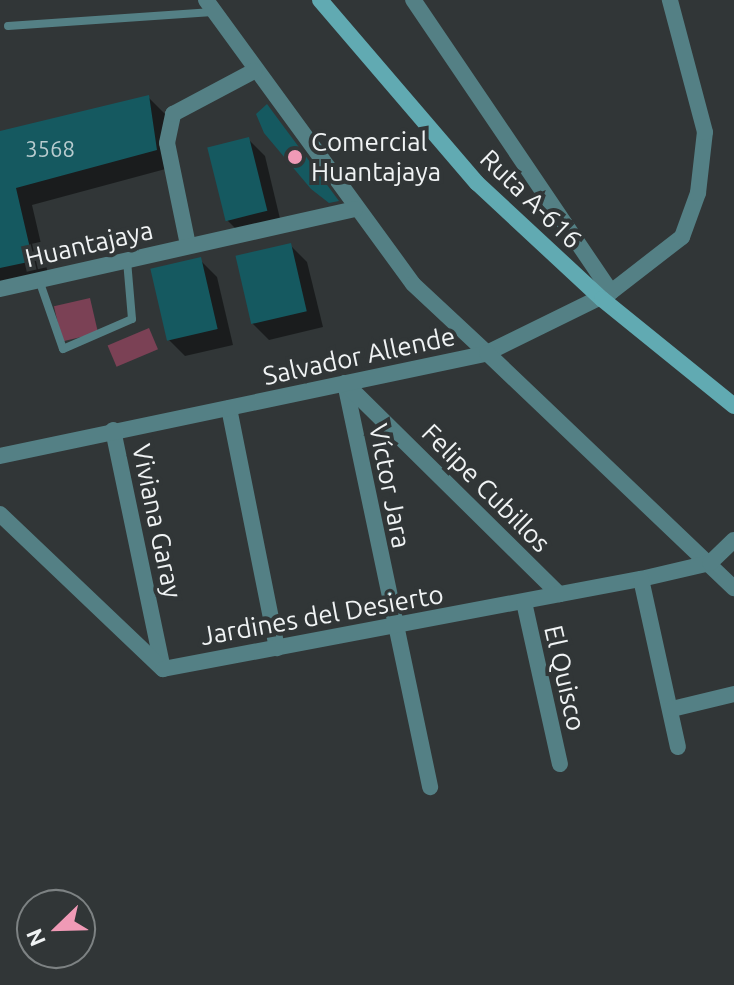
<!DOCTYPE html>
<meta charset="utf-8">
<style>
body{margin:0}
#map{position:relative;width:734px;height:985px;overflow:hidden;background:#313637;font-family:Ubuntu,sans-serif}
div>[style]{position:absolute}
.green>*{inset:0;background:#7b4155;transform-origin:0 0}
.shadow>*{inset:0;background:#0007}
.building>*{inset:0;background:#155960;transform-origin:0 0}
.lane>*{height:8px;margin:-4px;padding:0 4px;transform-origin:4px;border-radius:4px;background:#548085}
.street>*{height:16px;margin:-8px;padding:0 8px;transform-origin:8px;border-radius:8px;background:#548085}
.secondary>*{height:16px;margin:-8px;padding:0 8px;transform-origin:8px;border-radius:8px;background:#61aab2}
.dots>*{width:22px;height:22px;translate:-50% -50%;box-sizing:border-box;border:4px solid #313637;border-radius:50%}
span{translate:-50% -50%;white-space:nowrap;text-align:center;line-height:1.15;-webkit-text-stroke:8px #313637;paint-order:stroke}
.number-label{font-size:22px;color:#b9cccf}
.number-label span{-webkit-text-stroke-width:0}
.poi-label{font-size:26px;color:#f0f3f4}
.left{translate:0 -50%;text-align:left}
.street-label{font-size:26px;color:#f0f3f4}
.north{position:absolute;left:16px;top:889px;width:80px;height:80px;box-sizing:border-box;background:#313637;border:2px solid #7d8283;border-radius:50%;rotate:247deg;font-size:22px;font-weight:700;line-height:32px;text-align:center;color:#f0f3f4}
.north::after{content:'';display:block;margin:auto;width:28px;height:36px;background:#f09ab6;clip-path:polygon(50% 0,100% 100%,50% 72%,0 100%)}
</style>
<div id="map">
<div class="green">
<i style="left:90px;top:298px;width:36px;height:37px;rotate:77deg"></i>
<i style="left:149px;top:328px;width:23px;height:45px;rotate:67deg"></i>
</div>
<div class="shadow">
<i style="clip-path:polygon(148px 97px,165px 114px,173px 167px,32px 205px,49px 278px,0 289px,0 134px)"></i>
<i style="clip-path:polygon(248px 139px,265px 156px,282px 227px,243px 236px,226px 219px)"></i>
<i style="clip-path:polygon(290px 245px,307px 262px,323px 327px,269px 340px,252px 323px)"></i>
<i style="clip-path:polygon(200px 260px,217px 277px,233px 345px,185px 356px,168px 339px)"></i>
</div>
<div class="building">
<i style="clip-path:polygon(149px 95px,157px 150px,16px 188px,33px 261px,0 268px,0 131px)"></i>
<i style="clip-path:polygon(267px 104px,281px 123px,339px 201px,329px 203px,311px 189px,264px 133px,256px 114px)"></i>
<i style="left:249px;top:137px;width:76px;height:43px;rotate:76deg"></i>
<i style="left:291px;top:243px;width:70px;height:57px;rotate:77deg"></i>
<i style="left:201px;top:257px;width:74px;height:52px;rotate:77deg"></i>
</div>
<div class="lane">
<i style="left:8px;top:26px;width:205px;rotate:-3.9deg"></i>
<i style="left:39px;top:280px;width:73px;rotate:70.8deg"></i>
<i style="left:63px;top:349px;width:75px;rotate:-23.5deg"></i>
<i style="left:132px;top:319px;width:58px;rotate:-94.9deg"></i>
</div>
<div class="street">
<i style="left:206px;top:0;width:351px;rotate:53.9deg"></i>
<i style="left:413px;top:284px;width:101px;rotate:43deg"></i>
<i style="left:487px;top:353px;width:138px;rotate:-26.2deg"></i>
<i style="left:611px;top:292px;width:353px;rotate:-124.1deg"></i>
<i style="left:188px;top:245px;width:104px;rotate:-101.6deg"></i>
<i style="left:167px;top:143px;width:30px;rotate:-78deg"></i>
<i style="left:173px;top:114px;width:92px;rotate:-28deg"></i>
<i style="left:0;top:289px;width:364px;rotate:-12.7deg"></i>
<i style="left:611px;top:292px;width:90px;rotate:-37.8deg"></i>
<i style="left:682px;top:237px;width:47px;rotate:-70deg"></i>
<i style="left:698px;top:193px;width:61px;rotate:-83.5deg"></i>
<i style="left:705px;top:132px;width:137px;rotate:-104.9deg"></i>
<i style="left:345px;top:383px;width:413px;rotate:78.1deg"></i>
<i style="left:345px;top:383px;width:301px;rotate:44.6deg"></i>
<i style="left:229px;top:408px;width:245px;rotate:78.7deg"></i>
<i style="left:113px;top:430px;width:244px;rotate:78.2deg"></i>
<i style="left:0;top:456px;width:498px;rotate:-11.9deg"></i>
<i style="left:487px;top:353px;width:341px;rotate:43.6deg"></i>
<i style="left:0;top:514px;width:225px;rotate:43.6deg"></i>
<i style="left:163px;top:669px;width:486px;rotate:-10.7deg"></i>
<i style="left:641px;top:579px;width:71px;rotate:-13.1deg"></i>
<i style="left:710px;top:563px;width:33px;rotate:-44deg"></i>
<i style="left:641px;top:579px;width:172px;rotate:77.6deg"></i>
<i style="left:524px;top:602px;width:166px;rotate:77.5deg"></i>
<i style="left:672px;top:709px;width:64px;rotate:-13.6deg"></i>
</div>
<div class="secondary">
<i style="left:320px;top:0;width:241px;rotate:49.4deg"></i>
<i style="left:477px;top:183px;width:171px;rotate:42.9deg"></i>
<i style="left:602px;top:299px;width:170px;rotate:39deg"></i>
</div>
<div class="dots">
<i style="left:295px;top:157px;background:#f09ab6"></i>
</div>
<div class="number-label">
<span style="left:50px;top:149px">3568</span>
</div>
<div class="poi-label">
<span class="left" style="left:311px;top:157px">Comercial<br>Huantajaya</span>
</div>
<div class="street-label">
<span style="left:531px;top:199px;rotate:44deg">Ruta A-616</span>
<span style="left:89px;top:244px;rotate:-13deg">Huantajaya</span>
<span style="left:359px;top:356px;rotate:-12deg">Salvador Allende</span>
<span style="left:390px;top:486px;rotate:79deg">Víctor Jara</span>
<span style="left:486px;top:488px;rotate:45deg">Felipe Cubillos</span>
<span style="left:157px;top:521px;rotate:78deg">Viviana Garay</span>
<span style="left:322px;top:615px;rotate:-10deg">Jardines del Desierto</span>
<span style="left:565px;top:678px;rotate:77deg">El Quisco</span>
</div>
<div class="north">N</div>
</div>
